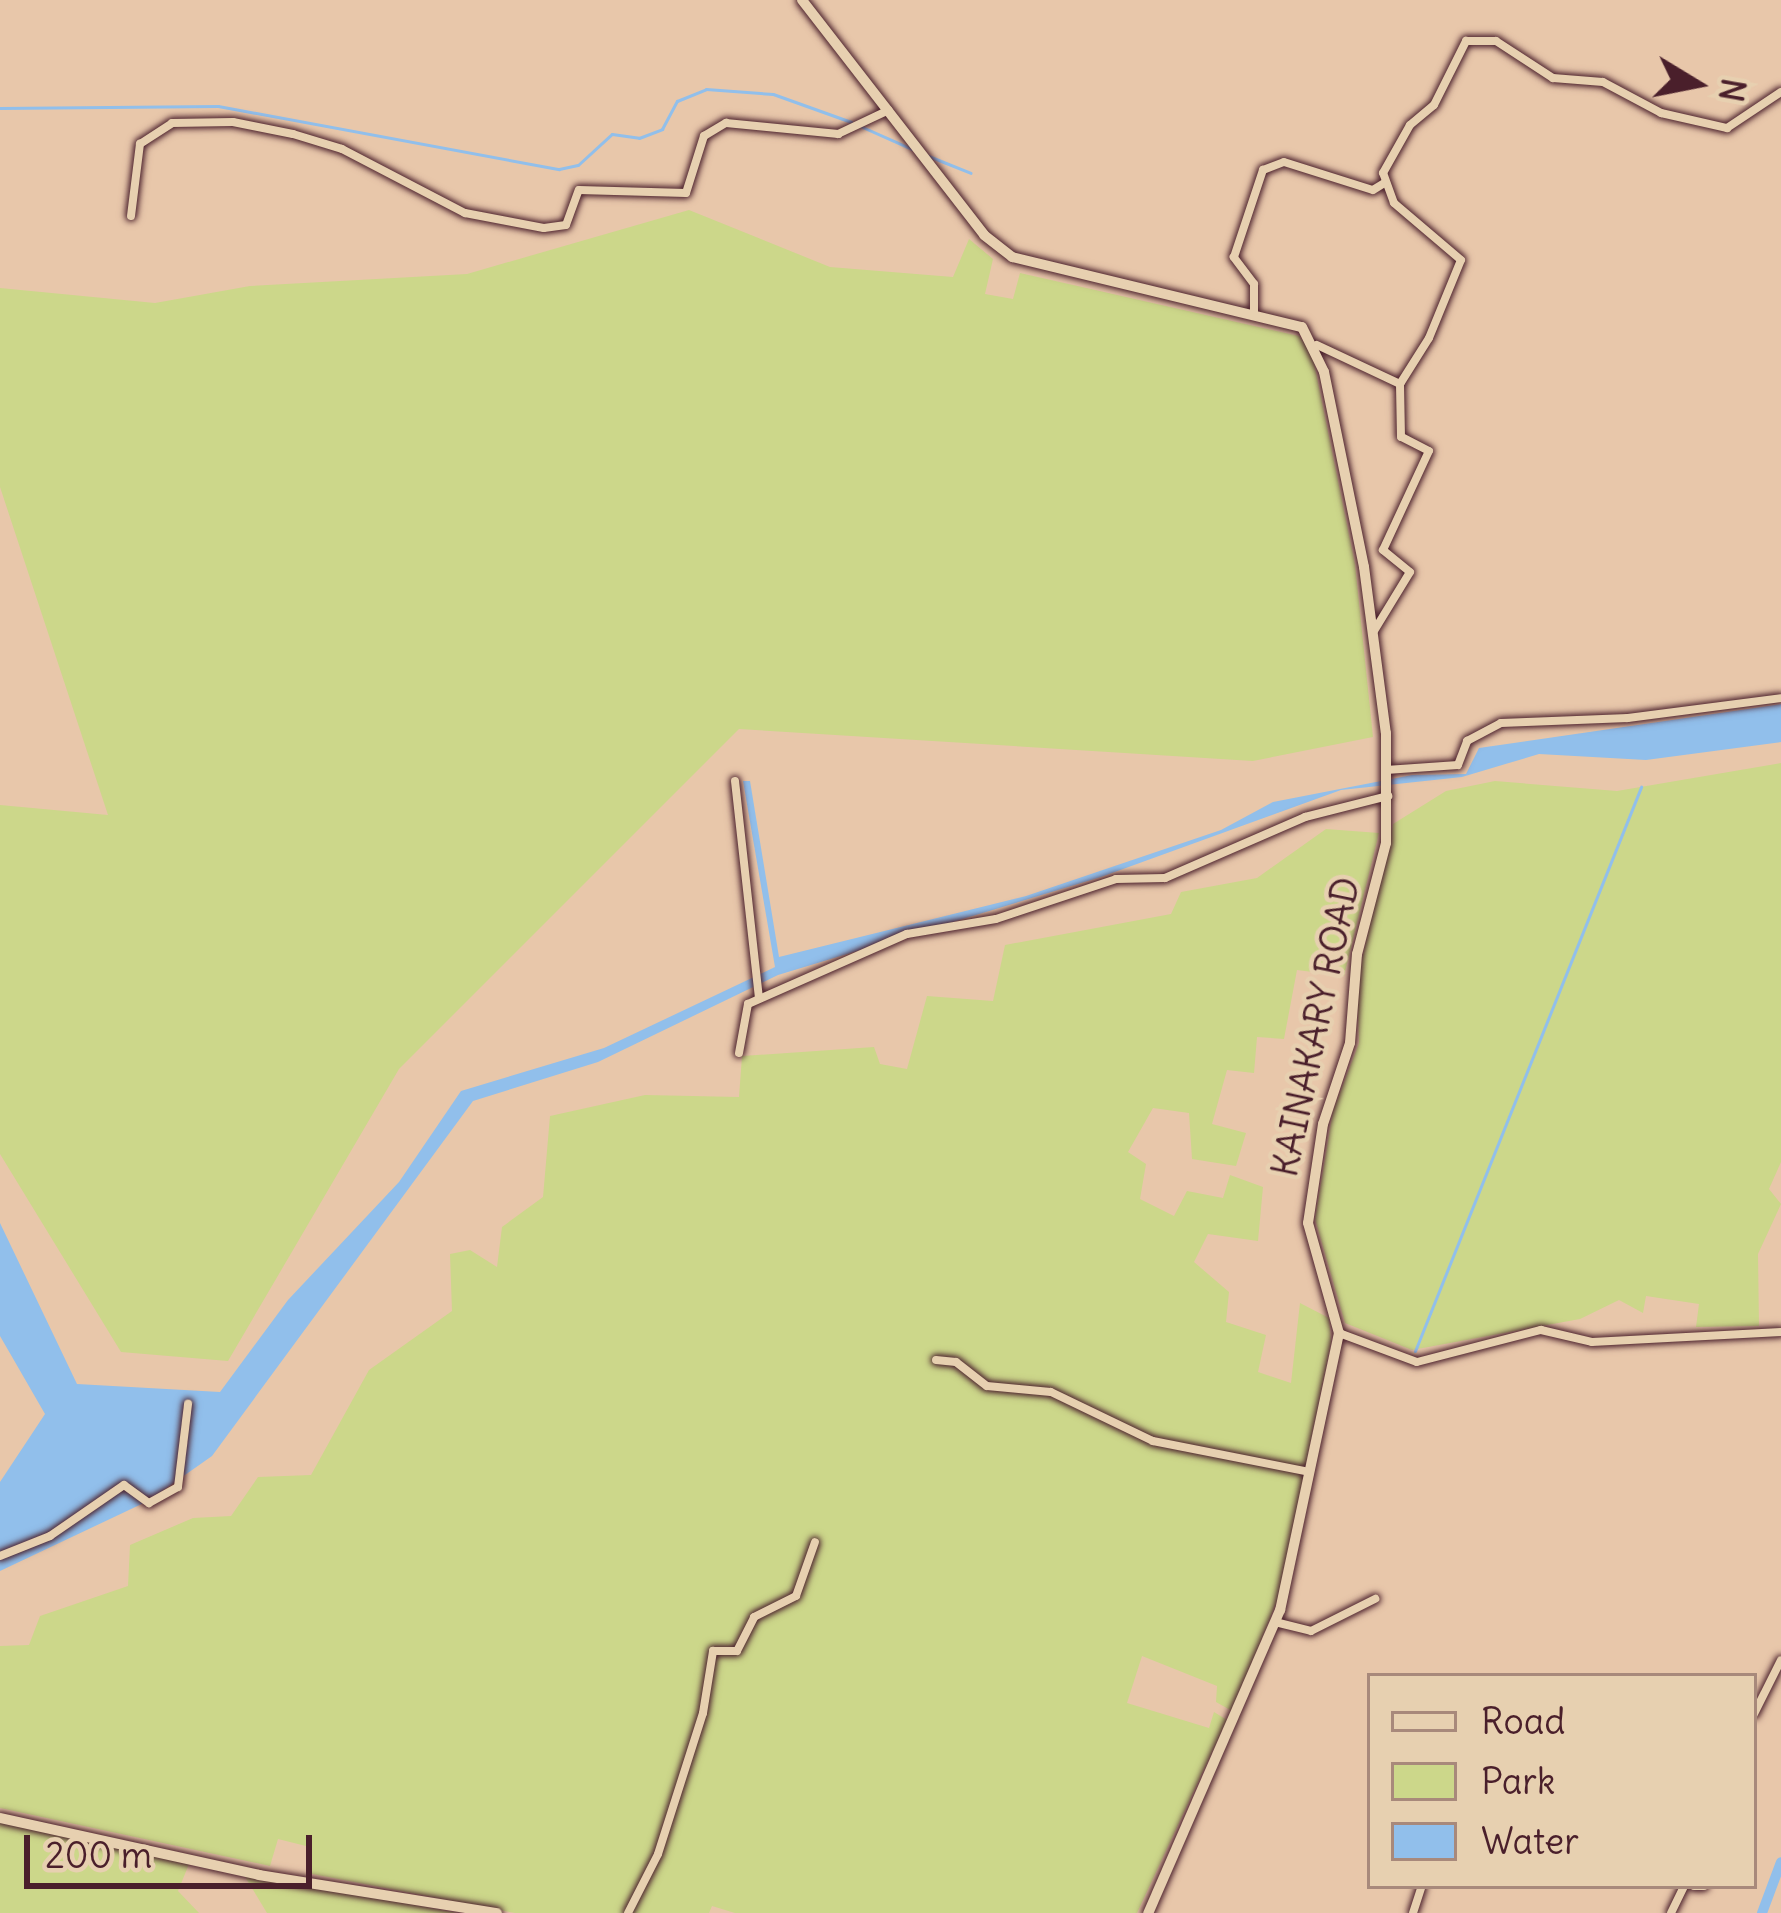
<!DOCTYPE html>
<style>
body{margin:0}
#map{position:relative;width:1781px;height:1913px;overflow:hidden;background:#e8c7aa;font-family:Delius,sans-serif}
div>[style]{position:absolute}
.green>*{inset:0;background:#ccd78a}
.water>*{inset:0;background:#91bfeb}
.stream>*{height:3px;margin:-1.5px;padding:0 1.5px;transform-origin:1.5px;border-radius:1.5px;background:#91bfeb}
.canal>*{height:10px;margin:-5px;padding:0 5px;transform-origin:5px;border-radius:5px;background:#91bfeb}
.roads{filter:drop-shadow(0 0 3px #4a1f2b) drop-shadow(0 0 3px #4a1f2b)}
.minor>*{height:8px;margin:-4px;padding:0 4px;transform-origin:4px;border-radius:4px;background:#e7d0b0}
.secondary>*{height:10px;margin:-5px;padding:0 5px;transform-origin:5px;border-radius:5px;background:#e7d0b0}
span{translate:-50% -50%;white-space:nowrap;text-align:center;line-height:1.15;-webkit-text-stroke:9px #e7d0b0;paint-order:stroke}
.street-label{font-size:36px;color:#4a1f2b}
.legend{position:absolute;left:1367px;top:1673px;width:390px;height:216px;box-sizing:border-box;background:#e7d0b0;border:3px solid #a8897b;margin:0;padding:15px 21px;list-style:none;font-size:36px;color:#4a1f2b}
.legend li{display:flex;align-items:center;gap:24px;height:60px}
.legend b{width:60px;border:3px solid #a8897b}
.north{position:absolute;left:1637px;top:24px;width:120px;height:120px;-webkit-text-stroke:9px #e7d0b0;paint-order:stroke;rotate:100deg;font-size:33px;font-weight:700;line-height:48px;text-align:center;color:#4a1f2b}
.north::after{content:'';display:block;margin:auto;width:42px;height:54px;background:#4a1f2b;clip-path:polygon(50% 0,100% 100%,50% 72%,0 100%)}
.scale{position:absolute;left:24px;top:1835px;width:288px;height:54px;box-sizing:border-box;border:6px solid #4a1f2b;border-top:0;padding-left:15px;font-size:36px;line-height:42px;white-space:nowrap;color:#4a1f2b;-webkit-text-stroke:9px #e7d0b0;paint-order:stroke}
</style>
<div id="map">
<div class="green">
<i style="clip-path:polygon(689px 210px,830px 267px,953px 277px,969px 239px,993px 259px,985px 294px,1013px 299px,1020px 273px,1299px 336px,1312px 353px,1355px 564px,1373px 737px,1253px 761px,739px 729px,399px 1069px,228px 1361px,121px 1352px,0 1154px,0 805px,108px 815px,0 487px,0 288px,155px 303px,250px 286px,467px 274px)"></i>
<i style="clip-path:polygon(1781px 763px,1781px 1162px,1769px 1189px,1781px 1204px,1758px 1254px,1759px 1326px,1696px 1327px,1699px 1304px,1646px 1296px,1643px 1313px,1619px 1300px,1580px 1319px,1412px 1350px,1345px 1323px,1315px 1219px,1333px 1111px,1359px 1043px,1357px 981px,1393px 824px,1446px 791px,1495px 781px,1617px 791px)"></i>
<i style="clip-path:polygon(1326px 829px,1379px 833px,1344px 976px,1297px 970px,1284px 1039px,1257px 1037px,1254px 1073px,1227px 1070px,1212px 1124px,1246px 1133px,1236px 1166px,1192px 1159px,1189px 1113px,1153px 1108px,1128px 1152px,1146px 1164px,1140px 1199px,1174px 1216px,1187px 1191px,1223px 1198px,1230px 1175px,1263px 1187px,1258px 1241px,1208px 1234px,1194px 1262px,1229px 1292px,1226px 1322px,1266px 1335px,1258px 1372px,1291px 1383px,1300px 1303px,1329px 1318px,1331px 1342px,1279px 1596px,1232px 1711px,1216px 1702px,1217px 1686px,1142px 1656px,1127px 1703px,1209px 1728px,1214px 1712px,1227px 1720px,1137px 1913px,735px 1913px,712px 1906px,709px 1913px,515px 1913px,307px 1873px,310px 1847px,278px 1839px,270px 1866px,0 1808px,0 1646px,29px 1645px,40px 1616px,128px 1586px,130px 1545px,193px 1518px,231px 1516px,258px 1477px,311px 1475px,369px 1370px,452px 1311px,450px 1254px,470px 1250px,497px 1267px,502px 1227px,543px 1197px,550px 1116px,645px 1095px,739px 1097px,742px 1056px,874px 1047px,880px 1064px,907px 1069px,927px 996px,993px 1001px,1005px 945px,1171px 914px,1181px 892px,1257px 878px)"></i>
<i style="clip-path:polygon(0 1822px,189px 1864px,178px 1891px,199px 1913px,0 1913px)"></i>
<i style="clip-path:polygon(244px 1875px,385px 1899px,457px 1913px,267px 1913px)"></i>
</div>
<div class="water">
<i style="clip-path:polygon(1781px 704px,1781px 742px,1646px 760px,1539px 754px,1462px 777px,1341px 790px,1101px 877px,778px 975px,598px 1062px,473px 1101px,212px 1456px,148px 1501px,0 1571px,0 1482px,45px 1414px,0 1336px,0 1223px,77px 1384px,220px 1392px,288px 1300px,399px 1182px,461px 1091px,604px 1048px,775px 967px,743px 781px,750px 781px,779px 957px,1026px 896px,1221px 830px,1273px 802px,1412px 775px,1466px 774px,1479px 748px)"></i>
</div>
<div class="stream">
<i style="left:0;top:108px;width:218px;rotate:-0.5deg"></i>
<i style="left:218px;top:106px;width:347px;rotate:10.5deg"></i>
<i style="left:559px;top:169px;width:19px;rotate:-12deg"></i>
<i style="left:578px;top:165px;width:46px;rotate:-42.4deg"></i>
<i style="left:612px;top:134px;width:27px;rotate:8deg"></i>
<i style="left:639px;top:138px;width:25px;rotate:-21deg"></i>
<i style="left:662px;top:129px;width:32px;rotate:-62deg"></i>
<i style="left:677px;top:101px;width:31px;rotate:-22deg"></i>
<i style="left:706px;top:89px;width:67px;rotate:4.3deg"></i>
<i style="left:773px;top:94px;width:83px;rotate:19.7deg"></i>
<i style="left:860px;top:126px;width:57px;rotate:23.9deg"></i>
<i style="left:926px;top:155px;width:48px;rotate:21.8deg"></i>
<i style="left:1415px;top:1351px;width:608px;rotate:-68.16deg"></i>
</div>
<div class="canal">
<i style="left:1762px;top:1913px;width:54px;rotate:-69.6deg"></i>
</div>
<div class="roads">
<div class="minor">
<i style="left:131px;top:216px;width:73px;rotate:-82.9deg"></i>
<i style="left:140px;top:144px;width:38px;rotate:-33deg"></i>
<i style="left:172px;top:123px;width:61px;rotate:-0.9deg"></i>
<i style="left:233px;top:122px;width:61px;rotate:11.3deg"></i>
<i style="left:293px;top:134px;width:51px;rotate:17deg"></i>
<i style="left:342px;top:149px;width:139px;rotate:27.5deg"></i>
<i style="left:465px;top:213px;width:80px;rotate:10.8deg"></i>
<i style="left:544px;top:228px;width:22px;rotate:-8deg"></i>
<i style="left:566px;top:225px;width:37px;rotate:-70deg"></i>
<i style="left:579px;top:190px;width:107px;rotate:1.6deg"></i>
<i style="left:686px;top:193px;width:60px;rotate:-72.5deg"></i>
<i style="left:704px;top:136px;width:26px;rotate:-31deg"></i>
<i style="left:726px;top:123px;width:113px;rotate:5.6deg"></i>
<i style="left:838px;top:134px;width:56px;rotate:-25.2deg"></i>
<i style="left:1254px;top:313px;width:29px;rotate:-90deg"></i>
<i style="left:1254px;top:284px;width:34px;rotate:-127deg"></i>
<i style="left:1234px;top:257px;width:92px;rotate:-71.6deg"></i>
<i style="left:1263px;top:170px;width:22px;rotate:-21deg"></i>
<i style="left:1284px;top:162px;width:93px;rotate:17.5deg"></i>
<i style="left:1373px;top:190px;width:15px;rotate:-32deg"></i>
<i style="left:1317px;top:345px;width:92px;rotate:25.2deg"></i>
<i style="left:1400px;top:384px;width:54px;rotate:-57.8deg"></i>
<i style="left:1429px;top:338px;width:84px;rotate:-67.7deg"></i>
<i style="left:1461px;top:260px;width:88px;rotate:-139.6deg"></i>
<i style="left:1394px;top:203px;width:32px;rotate:-110deg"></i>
<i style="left:1383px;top:173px;width:55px;rotate:-60.6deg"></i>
<i style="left:1410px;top:125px;width:31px;rotate:-40deg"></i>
<i style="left:1434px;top:105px;width:72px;rotate:-63.4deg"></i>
<i style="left:1466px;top:41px;width:30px"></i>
<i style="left:1496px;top:41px;width:68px;rotate:33deg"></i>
<i style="left:1553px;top:78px;width:50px;rotate:4.6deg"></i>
<i style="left:1603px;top:82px;width:66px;rotate:28.1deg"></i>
<i style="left:1661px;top:113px;width:68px;rotate:12.8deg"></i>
<i style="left:1727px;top:128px;width:65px;rotate:-33.7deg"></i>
<i style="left:1374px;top:631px;width:69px;rotate:-58.6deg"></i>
<i style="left:1410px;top:572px;width:35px;rotate:-141deg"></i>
<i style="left:1383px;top:550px;width:109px;rotate:-65.1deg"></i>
<i style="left:1429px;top:451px;width:31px;rotate:-153deg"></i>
<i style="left:1401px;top:437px;width:53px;rotate:-91.1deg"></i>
<i style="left:1386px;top:770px;width:72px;rotate:-4deg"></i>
<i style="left:1458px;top:765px;width:26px;rotate:-69deg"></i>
<i style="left:1467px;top:741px;width:38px;rotate:-28deg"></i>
<i style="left:1501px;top:723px;width:127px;rotate:-2.3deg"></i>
<i style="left:1628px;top:718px;width:154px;rotate:-7.4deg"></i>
<i style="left:735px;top:781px;width:218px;rotate:83.7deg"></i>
<i style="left:739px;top:1053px;width:50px;rotate:-79.6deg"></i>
<i style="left:748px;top:1004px;width:174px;rotate:-23.8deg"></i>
<i style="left:907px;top:934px;width:90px;rotate:-9.6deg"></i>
<i style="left:996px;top:919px;width:126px;rotate:-18.4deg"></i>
<i style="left:1116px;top:879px;width:49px;rotate:-1.2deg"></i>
<i style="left:1165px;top:878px;width:153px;rotate:-23.5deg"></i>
<i style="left:1305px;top:817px;width:86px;rotate:-14.2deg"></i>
<i style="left:1339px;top:1333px;width:83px;rotate:20.4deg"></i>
<i style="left:1417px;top:1362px;width:128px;rotate:-14.5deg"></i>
<i style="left:1541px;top:1330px;width:52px;rotate:13.2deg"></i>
<i style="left:1592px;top:1342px;width:189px;rotate:-3deg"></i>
<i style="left:936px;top:1360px;width:20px;rotate:6deg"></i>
<i style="left:956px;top:1362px;width:39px;rotate:38deg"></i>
<i style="left:987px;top:1386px;width:64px;rotate:5.4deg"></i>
<i style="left:1051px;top:1392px;width:113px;rotate:25.7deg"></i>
<i style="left:1153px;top:1441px;width:159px;rotate:11.2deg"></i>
<i style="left:0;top:1556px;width:54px;rotate:-21.8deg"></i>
<i style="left:50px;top:1536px;width:90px;rotate:-34.6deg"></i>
<i style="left:124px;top:1485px;width:31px;rotate:36deg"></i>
<i style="left:149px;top:1503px;width:33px;rotate:-29deg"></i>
<i style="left:178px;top:1487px;width:84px;rotate:-83.1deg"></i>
<i style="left:1275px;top:1622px;width:37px;rotate:14deg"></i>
<i style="left:1311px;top:1631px;width:72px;rotate:-26.6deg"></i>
<i style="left:1754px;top:1714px;width:60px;rotate:-63.4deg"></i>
<i style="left:1694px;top:1886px;width:10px"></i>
<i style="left:628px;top:1913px;width:66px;rotate:-63deg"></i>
<i style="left:658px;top:1854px;width:148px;rotate:-72.3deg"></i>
<i style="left:703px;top:1713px;width:63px;rotate:-80.8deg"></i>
<i style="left:713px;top:1651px;width:24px"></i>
<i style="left:737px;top:1651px;width:38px;rotate:-63deg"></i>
<i style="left:754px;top:1617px;width:47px;rotate:-26.6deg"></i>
<i style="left:796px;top:1596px;width:57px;rotate:-70.6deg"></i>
<i style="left:1413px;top:1913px;width:28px;rotate:-72deg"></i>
<i style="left:1671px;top:1913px;width:30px;rotate:-64deg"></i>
</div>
<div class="secondary">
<i style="left:802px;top:0;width:297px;rotate:52.2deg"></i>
<i style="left:984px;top:235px;width:36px;rotate:38deg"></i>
<i style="left:1012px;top:257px;width:298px;rotate:13.6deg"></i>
<i style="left:1302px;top:327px;width:50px;rotate:63.9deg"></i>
<i style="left:1324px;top:372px;width:199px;rotate:78.4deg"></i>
<i style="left:1364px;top:567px;width:167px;rotate:82.5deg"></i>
<i style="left:1386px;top:733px;width:110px;rotate:90deg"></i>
<i style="left:1386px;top:843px;width:115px;rotate:104.6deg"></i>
<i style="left:1357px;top:954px;width:89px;rotate:94.5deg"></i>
<i style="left:1350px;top:1043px;width:85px;rotate:108.4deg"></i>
<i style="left:1323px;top:1124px;width:100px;rotate:98.6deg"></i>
<i style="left:1308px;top:1223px;width:114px;rotate:74.3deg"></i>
<i style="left:1339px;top:1333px;width:283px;rotate:102deg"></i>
<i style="left:1280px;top:1610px;width:331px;rotate:113.5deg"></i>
<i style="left:0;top:1818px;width:265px;rotate:12.4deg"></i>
<i style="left:259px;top:1875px;width:241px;rotate:9.1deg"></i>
</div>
</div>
<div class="street-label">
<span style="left:1316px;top:1027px;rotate:-78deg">KAINAKARY ROAD</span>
</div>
<ul class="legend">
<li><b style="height:15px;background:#e7d0b0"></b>Road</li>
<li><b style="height:33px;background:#ccd78a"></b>Park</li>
<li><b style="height:33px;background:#91bfeb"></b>Water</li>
</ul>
<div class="north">N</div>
<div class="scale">200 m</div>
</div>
